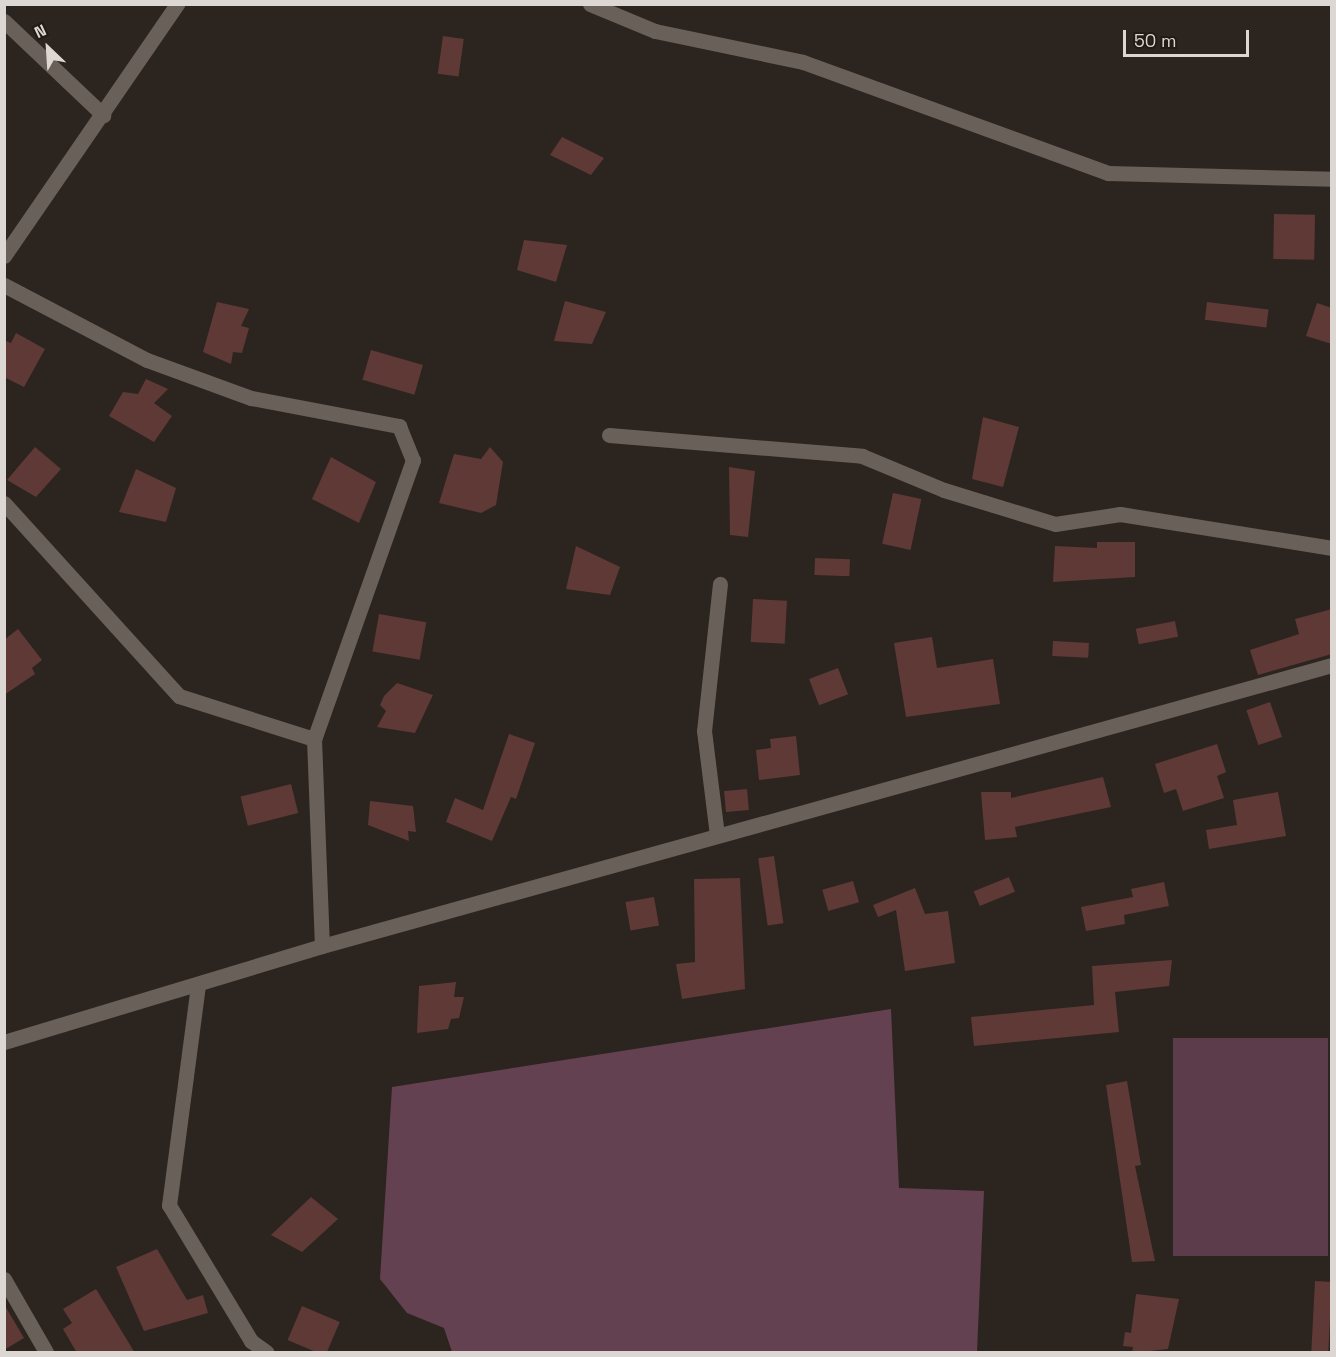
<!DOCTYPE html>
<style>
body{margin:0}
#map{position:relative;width:1336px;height:1357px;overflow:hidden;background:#2c241f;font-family:"Space Grotesk",sans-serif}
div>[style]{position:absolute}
.green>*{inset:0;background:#5c3b4a;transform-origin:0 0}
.forest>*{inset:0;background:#644150}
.building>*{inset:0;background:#5e3936;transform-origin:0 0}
.minor>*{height:15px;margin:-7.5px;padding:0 7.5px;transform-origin:7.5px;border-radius:7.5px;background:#6a605a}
span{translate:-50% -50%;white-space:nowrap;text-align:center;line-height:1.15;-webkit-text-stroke:4.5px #221b15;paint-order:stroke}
.frame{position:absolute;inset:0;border:6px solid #ddd7d4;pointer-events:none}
.north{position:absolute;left:18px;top:18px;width:60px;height:60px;-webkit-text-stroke:4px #221b15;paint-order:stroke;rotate:335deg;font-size:16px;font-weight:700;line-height:24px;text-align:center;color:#ddd7d4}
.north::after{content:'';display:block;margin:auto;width:21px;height:27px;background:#ddd7d4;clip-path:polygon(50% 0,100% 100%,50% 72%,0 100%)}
.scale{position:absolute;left:1123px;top:30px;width:126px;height:27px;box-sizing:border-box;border:3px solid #ddd7d4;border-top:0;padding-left:8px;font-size:18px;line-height:21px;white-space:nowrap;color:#ddd7d4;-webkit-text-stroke:4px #221b15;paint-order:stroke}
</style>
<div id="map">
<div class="green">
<i style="left:1173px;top:1038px;width:155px;height:218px"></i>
</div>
<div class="forest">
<i style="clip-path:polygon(891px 1009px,899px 1188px,984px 1191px,977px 1352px,452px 1352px,444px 1328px,407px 1313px,380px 1279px,392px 1087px)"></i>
</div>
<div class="building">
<i style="left:443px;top:36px;width:21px;height:38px;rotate:8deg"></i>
<i style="clip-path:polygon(562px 137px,604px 158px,591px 175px,550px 155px)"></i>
<i style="left:1274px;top:214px;width:41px;height:45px;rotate:1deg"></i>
<i style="clip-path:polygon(524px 240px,567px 245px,556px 282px,517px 270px)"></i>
<i style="clip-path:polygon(565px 301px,606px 312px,592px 344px,554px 341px)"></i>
<i style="clip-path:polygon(217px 302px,249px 309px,241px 326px,249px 328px,242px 353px,233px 352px,231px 364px,203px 352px)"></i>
<i style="left:1207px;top:302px;width:62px;height:18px;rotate:7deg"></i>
<i style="clip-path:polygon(1317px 303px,1332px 308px,1332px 344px,1306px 336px)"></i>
<i style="clip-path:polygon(16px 333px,45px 349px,24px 387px,4px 377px,4px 340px,11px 343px)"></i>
<i style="left:371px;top:350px;width:54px;height:31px;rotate:16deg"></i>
<i style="clip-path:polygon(146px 379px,168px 389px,154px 403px,172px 416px,154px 442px,109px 416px,123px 392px,138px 394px)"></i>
<i style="clip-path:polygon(983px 417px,1019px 427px,1003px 487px,972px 479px)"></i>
<i style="clip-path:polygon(35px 447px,61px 469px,36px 497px,7px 480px)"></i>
<i style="clip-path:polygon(490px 447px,503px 462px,496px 505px,481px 513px,439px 503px,454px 454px,481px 459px)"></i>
<i style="clip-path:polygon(331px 457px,376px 482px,359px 523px,312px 499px)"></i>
<i style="clip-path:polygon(729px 467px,755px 471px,748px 537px,730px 535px)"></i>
<i style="clip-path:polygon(136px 469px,176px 488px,166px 522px,119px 512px)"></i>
<i style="left:893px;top:493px;width:29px;height:52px;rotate:12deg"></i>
<i style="clip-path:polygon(1097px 542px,1135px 542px,1135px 577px,1053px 582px,1055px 546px,1097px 548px)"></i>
<i style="clip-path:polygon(576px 546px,620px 567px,610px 595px,566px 589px)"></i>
<i style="left:815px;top:558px;width:35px;height:17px;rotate:2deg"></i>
<i style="left:753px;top:599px;width:34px;height:43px;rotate:3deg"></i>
<i style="clip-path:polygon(1332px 609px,1332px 654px,1258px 675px,1250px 650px,1299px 634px,1295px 619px)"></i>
<i style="left:379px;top:614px;width:48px;height:38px;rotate:10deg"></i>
<i style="left:1175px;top:621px;width:16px;height:40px;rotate:79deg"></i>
<i style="clip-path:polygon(18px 629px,42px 660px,32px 668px,35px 674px,4px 695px,4px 640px)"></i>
<i style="clip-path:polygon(932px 637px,937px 668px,993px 659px,1000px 704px,906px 717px,894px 643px)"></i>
<i style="left:1053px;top:641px;width:36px;height:15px;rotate:3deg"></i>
<i style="left:838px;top:668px;width:28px;height:31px;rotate:69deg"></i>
<i style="clip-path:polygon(397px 683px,433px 695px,415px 733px,377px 727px,386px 711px,380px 705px,384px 696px)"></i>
<i style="left:1270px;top:702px;width:37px;height:25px;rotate:71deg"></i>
<i style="clip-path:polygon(509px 734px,535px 743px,516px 799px,511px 797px,492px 841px,446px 822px,455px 798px,483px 810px)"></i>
<i style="clip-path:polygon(796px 736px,800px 775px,759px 780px,756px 750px,771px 748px,770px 739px)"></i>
<i style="clip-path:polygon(1217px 744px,1226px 772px,1217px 776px,1224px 798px,1183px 811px,1176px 789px,1164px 793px,1155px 764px)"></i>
<i style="clip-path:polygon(1103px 777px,1111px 807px,1015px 827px,1017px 837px,985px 840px,981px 792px,1011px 792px,1011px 798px)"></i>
<i style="left:291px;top:784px;width:30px;height:52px;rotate:76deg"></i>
<i style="left:747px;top:789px;width:21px;height:23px;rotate:85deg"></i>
<i style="clip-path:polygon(1278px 792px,1286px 836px,1209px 849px,1206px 830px,1237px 825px,1233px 800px)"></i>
<i style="clip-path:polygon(370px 801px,413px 806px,416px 832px,408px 831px,409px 841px,368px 825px)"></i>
<i style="left:774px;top:856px;width:68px;height:16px;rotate:82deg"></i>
<i style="left:1009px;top:877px;width:16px;height:38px;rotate:68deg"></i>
<i style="clip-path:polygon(740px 878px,745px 989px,682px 999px,676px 964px,695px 962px,694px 879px)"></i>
<i style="left:853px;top:881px;width:22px;height:32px;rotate:74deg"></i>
<i style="clip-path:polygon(1164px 882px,1169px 906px,1124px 915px,1125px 924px,1086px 931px,1081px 907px,1133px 897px,1131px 889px)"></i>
<i style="clip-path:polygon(915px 888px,925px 914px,948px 911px,955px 963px,905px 971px,896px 910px,878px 917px,873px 905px)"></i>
<i style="left:654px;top:897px;width:29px;height:29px;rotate:80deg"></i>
<i style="clip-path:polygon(1172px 960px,1169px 986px,1115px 992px,1119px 1032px,974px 1046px,971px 1017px,1094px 1005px,1092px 966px)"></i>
<i style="clip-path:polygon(456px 982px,454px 997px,464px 997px,459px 1018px,451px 1019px,448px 1029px,417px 1033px,419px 986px)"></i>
<i style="clip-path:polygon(1127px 1081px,1141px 1165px,1135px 1166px,1155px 1261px,1132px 1262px,1106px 1085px)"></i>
<i style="clip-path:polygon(311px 1197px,338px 1219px,302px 1252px,271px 1235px)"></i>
<i style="clip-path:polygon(157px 1249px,187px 1300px,203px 1295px,208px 1313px,144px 1331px,116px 1267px)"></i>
<i style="left:1315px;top:1281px;width:17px;height:72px;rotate:3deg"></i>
<i style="clip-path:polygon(96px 1289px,135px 1353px,77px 1353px,63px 1329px,72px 1323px,63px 1309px)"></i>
<i style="clip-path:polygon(1136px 1294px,1179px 1299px,1168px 1349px,1132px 1353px,1133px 1347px,1123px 1346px,1125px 1332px,1131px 1333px)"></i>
<i style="clip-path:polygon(4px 1304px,24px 1338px,4px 1350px)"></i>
<i style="left:302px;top:1306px;width:41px;height:37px;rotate:23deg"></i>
</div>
<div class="minor">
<i style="left:590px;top:4px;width:70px;rotate:22.6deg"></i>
<i style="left:655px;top:31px;width:151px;rotate:11.8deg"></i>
<i style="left:803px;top:62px;width:325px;rotate:20deg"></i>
<i style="left:1108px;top:173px;width:224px;rotate:1.5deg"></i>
<i style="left:4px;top:21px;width:137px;rotate:43.5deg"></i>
<i style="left:4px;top:256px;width:306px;rotate:-55.5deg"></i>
<i style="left:4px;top:285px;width:161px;rotate:27.7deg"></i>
<i style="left:147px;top:360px;width:111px;rotate:20.1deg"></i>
<i style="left:251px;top:398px;width:151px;rotate:10.7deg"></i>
<i style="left:399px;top:426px;width:37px;rotate:68deg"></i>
<i style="left:413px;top:460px;width:296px;rotate:109.5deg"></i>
<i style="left:314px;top:739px;width:207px;rotate:87.8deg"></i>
<i style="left:609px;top:435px;width:254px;rotate:4.7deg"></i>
<i style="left:862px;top:456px;width:89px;rotate:22.5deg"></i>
<i style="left:944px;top:490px;width:116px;rotate:17deg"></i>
<i style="left:1055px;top:524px;width:66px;rotate:-8.7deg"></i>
<i style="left:1120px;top:514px;width:215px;rotate:9.1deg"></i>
<i style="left:4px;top:503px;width:261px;rotate:47.8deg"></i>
<i style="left:179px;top:696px;width:142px;rotate:17.7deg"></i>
<i style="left:717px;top:835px;width:105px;rotate:-97.1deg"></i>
<i style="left:704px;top:731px;width:148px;rotate:-83.8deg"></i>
<i style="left:198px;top:985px;width:222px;rotate:97.5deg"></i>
<i style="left:169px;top:1205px;width:159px;rotate:58.9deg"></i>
<i style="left:251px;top:1341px;width:19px;rotate:36deg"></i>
<i style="left:4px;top:1042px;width:332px;rotate:-16.8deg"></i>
<i style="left:322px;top:946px;width:1048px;rotate:-15.55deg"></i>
<i style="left:4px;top:1279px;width:84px;rotate:60.1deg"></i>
</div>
<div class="frame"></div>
<div class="north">N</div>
<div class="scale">50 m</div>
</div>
